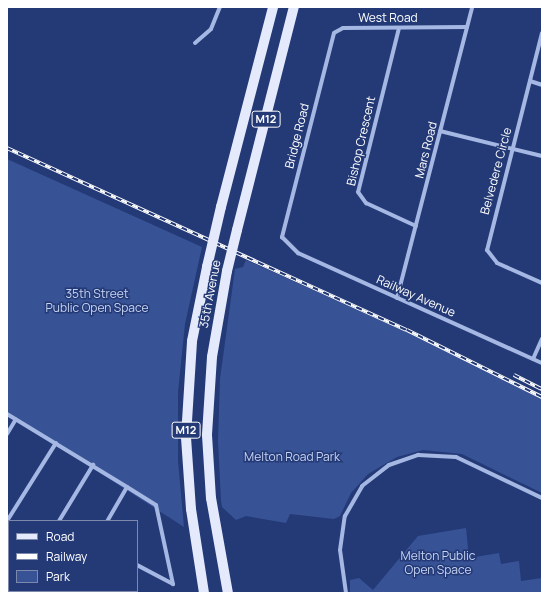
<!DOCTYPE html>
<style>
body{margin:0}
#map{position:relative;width:549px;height:600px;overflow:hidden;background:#243a77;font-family:Manrope,sans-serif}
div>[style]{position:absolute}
.green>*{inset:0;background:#375295}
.minor>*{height:4px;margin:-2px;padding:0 2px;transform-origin:2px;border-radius:2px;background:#a5b7e3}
.primary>*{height:10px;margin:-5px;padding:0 5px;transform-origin:5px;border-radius:5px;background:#e4e9fc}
.rail>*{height:3.5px;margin-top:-1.75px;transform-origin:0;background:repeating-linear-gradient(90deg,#243a77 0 6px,#fff 0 12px);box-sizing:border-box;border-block:1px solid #fff}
.primary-bridge>*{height:10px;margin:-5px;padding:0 5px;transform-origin:5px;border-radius:5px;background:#e4e9fc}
span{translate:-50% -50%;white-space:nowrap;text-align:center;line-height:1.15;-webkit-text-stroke:3px #243a77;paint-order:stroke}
.shield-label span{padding:1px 3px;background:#243a77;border:1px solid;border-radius:3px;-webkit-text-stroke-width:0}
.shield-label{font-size:11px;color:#fff;font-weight:700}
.street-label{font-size:12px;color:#fff}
.park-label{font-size:12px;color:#c7d4f3}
.frame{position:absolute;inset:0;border:8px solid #fff;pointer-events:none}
.legend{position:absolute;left:8px;top:520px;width:130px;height:72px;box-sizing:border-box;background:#243a77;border:1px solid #7c89ad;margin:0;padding:5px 7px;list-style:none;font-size:12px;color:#fff}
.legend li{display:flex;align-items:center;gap:8px;height:20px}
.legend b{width:20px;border:1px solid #7c89ad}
</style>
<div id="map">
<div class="green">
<i style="clip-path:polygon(7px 159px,202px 247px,185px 324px,178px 392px,178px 461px,184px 527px,7px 413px)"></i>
<i style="clip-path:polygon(246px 260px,456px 354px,542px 399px,542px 493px,462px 454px,423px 450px,397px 457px,368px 474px,351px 493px,340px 516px,334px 519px,290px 514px,286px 523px,246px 516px,236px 520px,222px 507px,221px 501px,218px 441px,220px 379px,235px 269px,243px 267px)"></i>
<i style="clip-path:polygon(466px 528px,469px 558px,499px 553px,501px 564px,519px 561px,521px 581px,542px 578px,542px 593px,350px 593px,350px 580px,359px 578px,373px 590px,418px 536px)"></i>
</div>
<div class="minor">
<i style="left:467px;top:27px;width:124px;rotate:179.5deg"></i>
<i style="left:343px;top:28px;width:10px;rotate:151deg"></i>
<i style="left:334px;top:33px;width:211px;rotate:104.3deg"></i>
<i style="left:282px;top:237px;width:23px;rotate:45deg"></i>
<i style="left:298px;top:253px;width:268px;rotate:24.3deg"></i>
<i style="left:399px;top:28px;width:169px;rotate:104deg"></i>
<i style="left:358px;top:192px;width:14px;rotate:54deg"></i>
<i style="left:366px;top:203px;width:55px;rotate:24.7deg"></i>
<i style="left:542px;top:33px;width:224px;rotate:104.2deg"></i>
<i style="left:487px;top:250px;width:16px;rotate:52deg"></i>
<i style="left:497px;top:263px;width:49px;rotate:24deg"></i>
<i style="left:195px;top:43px;width:21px;rotate:-41deg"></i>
<i style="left:211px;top:29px;width:24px;rotate:-68deg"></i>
<i style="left:530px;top:81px;width:13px;rotate:18deg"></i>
<i style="left:440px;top:131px;width:105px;rotate:13.8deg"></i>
<i style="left:397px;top:298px;width:301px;rotate:-75.5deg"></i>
<i style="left:533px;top:359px;width:22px;rotate:-66deg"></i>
<i style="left:7px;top:414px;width:140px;rotate:31.3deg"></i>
<i style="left:127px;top:487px;width:39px;rotate:120deg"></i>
<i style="left:7px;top:434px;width:17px;rotate:-59deg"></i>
<i style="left:127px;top:487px;width:34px;rotate:32deg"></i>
<i style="left:156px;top:505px;width:81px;rotate:77.9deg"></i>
<i style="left:173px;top:584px;width:41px;rotate:-152.2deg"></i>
<i style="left:7px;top:521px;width:92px;rotate:-57.9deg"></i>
<i style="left:59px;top:521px;width:66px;rotate:-58.7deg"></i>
<i style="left:7px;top:535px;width:2px;rotate:27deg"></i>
<i style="left:11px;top:591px;width:4px;rotate:34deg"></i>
<i style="left:346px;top:593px;width:43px;rotate:-97.9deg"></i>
<i style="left:340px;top:550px;width:34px;rotate:-82deg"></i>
<i style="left:345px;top:516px;width:34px;rotate:-60deg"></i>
<i style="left:362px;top:486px;width:34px;rotate:-38deg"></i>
<i style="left:389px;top:465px;width:31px;rotate:-19deg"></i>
<i style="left:418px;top:455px;width:38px;rotate:3deg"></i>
<i style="left:456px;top:457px;width:95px;rotate:25.5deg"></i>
</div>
<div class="primary">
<i style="left:221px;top:207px;width:207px;rotate:-75.4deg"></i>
<i style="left:237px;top:230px;width:230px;rotate:-75.7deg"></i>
<i style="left:227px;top:271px;width:87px;rotate:99.9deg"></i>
<i style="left:212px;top:357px;width:78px;rotate:93.7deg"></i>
<i style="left:207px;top:435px;width:63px;rotate:86.4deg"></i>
<i style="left:211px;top:498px;width:97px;rotate:79.9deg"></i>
<i style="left:204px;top:593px;width:85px;rotate:-98.8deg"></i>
<i style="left:191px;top:509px;width:72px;rotate:-94deg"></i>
<i style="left:186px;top:437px;width:96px;rotate:-86.4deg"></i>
<i style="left:192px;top:341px;width:76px;rotate:-78.5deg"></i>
</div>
<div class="rail">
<i style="left:7px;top:148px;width:439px;rotate:24.5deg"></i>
<i style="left:407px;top:330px;width:151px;rotate:26.4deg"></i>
<i style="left:514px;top:375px;width:31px;rotate:27deg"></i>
</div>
<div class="primary-bridge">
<i style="left:207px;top:267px;width:62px;rotate:-76.9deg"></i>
<i style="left:227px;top:271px;width:42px;rotate:-76.3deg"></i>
</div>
<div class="shield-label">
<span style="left:266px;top:119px">M12</span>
<span style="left:186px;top:430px">M12</span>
</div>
<div class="street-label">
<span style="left:388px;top:18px">West Road</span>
<span style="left:297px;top:136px;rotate:-76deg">Bridge Road</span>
<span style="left:361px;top:141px;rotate:-77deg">Bishop Crescent</span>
<span style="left:426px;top:150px;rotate:-76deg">Mars Road</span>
<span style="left:496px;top:171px;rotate:-75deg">Belvedere Circle</span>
<span style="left:210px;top:294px;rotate:-79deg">35th Avenue</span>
<span style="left:416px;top:296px;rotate:24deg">Railway Avenue</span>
</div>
<div class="park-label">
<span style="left:97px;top:301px">35th Street<br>Public Open Space</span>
<span style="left:292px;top:457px">Melton Road Park</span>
<span style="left:438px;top:563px">Melton Public<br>Open Space</span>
</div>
<div class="frame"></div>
<ul class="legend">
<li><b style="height:5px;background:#e4e9fc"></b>Road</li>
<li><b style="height:5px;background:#fff"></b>Railway</li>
<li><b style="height:11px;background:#375295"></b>Park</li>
</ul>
</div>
